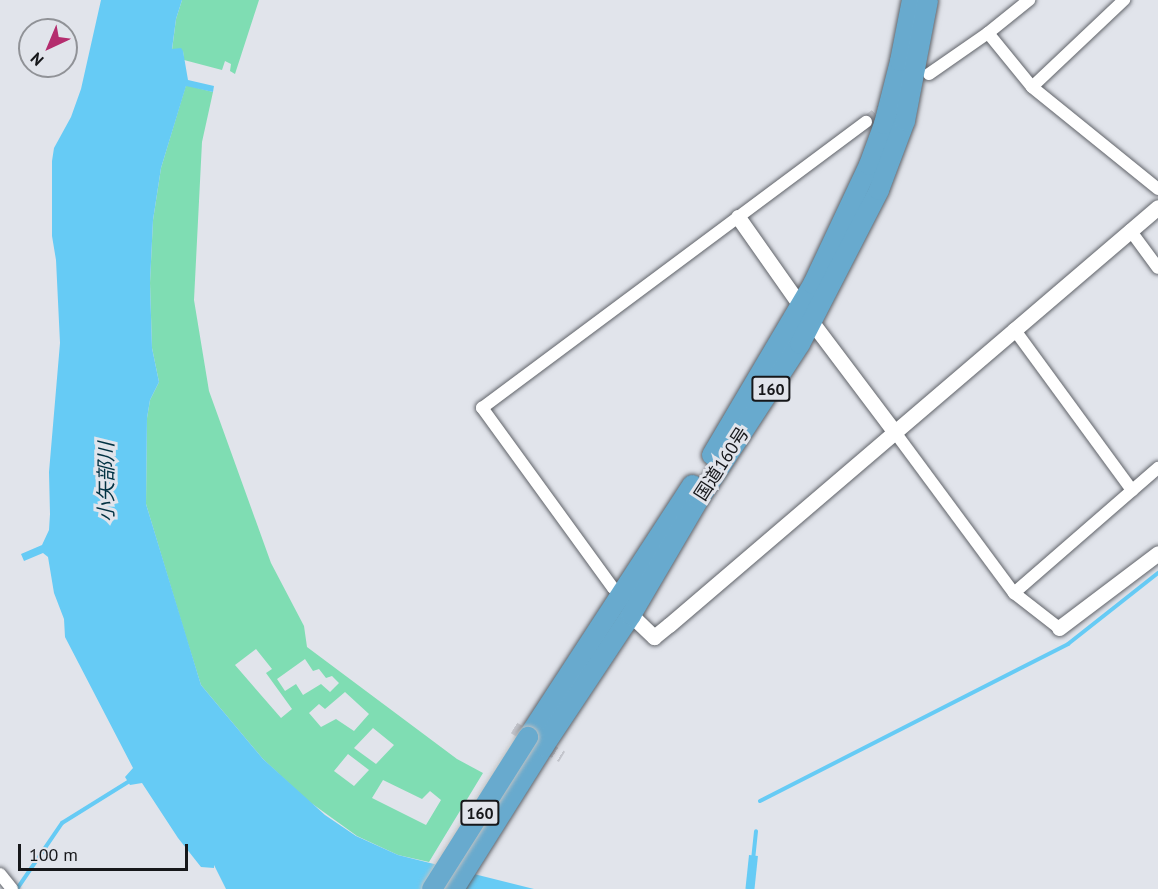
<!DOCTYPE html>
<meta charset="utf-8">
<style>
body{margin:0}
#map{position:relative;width:1158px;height:889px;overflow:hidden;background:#e1e4eb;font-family:"PT Sans","Noto Sans JP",sans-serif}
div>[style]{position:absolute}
.green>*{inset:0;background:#7fddb3}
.water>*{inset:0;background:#66cbf5;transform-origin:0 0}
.stream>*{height:4px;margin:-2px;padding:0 2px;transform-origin:2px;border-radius:2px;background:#66cbf5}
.minor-tunnel>*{height:12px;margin-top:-6px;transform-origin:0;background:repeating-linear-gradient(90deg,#c3c5cc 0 12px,transparent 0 18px)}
.roads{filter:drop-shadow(0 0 2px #606369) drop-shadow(0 0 2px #606369)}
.minor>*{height:12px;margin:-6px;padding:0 6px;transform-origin:6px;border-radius:6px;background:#fff}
.tertiary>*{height:15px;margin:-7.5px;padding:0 7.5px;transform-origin:7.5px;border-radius:7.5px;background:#fff}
.trunk>*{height:20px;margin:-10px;padding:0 10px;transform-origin:10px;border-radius:10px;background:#68aace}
.bridges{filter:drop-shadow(0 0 2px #c2c3c3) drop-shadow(0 0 2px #c2c3c3)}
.trunk-bridge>*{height:20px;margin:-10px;padding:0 10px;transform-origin:10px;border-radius:10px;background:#68aace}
span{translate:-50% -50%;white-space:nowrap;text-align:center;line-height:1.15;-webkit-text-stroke:6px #e1e4eb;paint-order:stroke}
.shield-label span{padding:2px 4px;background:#e1e4eb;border:2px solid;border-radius:4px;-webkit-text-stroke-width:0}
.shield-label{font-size:16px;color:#16171a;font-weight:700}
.street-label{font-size:18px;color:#16171a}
.water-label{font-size:20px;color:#013142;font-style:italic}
.north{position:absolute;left:18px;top:18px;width:60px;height:60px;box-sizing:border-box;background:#e1e4eb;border:2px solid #909297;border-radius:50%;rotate:224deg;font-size:16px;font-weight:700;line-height:24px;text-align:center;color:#16171a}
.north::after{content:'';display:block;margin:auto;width:21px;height:27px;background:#b42d6e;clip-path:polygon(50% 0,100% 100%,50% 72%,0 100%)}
.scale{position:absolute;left:18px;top:844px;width:170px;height:27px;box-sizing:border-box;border:3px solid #16171a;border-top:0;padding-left:8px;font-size:18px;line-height:21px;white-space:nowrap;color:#16171a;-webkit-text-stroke:4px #e1e4eb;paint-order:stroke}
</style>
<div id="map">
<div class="green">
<i style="clip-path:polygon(182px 0,259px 0,235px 74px,230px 71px,231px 64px,225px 61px,222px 70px,184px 60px,183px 51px,172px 50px,176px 19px)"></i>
<i style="clip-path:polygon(evenodd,186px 85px,213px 92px,202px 142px,194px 300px,209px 391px,271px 563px,304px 626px,307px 647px,457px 759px,483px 773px,429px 862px,398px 855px,357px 836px,307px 800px,263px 759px,201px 685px,185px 634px,146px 504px,147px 418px,150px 400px,159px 382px,152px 348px,150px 283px,153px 220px,161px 168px,186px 85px,256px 649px,272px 669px,266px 673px,292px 709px,281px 718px,235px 665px,256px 649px,186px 85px,305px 659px,313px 671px,319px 669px,326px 678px,332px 676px,339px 683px,330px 692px,321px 684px,303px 695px,296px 684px,285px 691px,277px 679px,305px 659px,186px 85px,345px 692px,369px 714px,354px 731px,336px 719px,321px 727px,309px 713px,319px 704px,325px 709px,345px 692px,186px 85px,373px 728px,394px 745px,376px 764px,354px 748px,373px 728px,186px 85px,348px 754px,369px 770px,354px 786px,334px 771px,348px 754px,186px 85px,383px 780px,422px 799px,430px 791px,441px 800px,426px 825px,372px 798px,383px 780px)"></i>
</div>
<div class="water">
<i style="clip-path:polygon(101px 0,182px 0,176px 19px,172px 49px,181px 48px,183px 51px,188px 80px,214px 86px,213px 92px,186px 86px,161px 168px,153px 220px,150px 283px,152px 348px,159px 382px,150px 400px,147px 418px,146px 504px,201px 685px,263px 759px,325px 815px,356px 836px,398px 855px,534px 889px,226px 889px,214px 865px,214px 868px,201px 867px,178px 838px,142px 783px,130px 785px,125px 777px,133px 768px,65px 637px,64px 619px,54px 593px,48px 557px,43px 553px,24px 561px,21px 554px,42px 545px,49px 530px,50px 514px,49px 472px,60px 343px,56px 260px,52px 236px,52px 161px,54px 148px,71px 117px,81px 89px)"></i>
<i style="left:749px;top:855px;width:9px;height:34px;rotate:6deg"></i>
</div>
<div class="stream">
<i style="left:760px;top:801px;width:346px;rotate:-27deg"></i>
<i style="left:1068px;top:644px;width:115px;rotate:-38.3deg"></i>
<i style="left:753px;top:860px;width:29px;rotate:-84deg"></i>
<i style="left:17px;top:889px;width:80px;rotate:-55.7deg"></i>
<i style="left:62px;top:823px;width:81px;rotate:-31.9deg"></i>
</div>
<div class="minor-tunnel">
<i style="left:866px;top:122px;width:30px;rotate:-37deg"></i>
<i style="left:514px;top:728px;width:56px;rotate:31.1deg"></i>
</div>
<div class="roads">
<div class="minor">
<i style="left:988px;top:33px;width:70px;rotate:50.8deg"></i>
<i style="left:1032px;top:87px;width:162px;rotate:39deg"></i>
<i style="left:929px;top:74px;width:72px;rotate:-34.8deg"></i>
<i style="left:988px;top:33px;width:53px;rotate:-38.8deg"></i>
<i style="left:1032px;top:87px;width:127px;rotate:-43.4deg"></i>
<i style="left:1130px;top:230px;width:47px;rotate:53.6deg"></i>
<i style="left:1014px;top:329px;width:200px;rotate:53.8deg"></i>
<i style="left:894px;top:431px;width:202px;rotate:53.5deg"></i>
<i style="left:1014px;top:593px;width:57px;rotate:37.9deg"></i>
<i style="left:623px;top:593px;width:11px;rotate:-153deg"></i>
<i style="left:613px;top:588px;width:223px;rotate:-126deg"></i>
<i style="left:482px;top:408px;width:479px;rotate:-36.7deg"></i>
<i style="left:1014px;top:593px;width:191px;rotate:-41deg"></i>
<i style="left:0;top:874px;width:19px;rotate:51deg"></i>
</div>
<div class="tertiary">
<i style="left:738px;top:217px;width:127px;rotate:54.9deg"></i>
<i style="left:811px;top:321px;width:138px;rotate:53deg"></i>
<i style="left:631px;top:615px;width:32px;rotate:44deg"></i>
<i style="left:654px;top:637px;width:19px;rotate:-39deg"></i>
<i style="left:669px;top:625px;width:643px;rotate:-40.52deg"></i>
<i style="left:1059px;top:628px;width:124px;rotate:-37.1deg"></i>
</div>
<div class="trunk">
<i style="left:712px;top:455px;width:199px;rotate:-59.4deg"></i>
<i style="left:813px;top:284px;width:132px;rotate:-64.8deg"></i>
<i style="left:869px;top:165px;width:44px;rotate:-69.9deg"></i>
<i style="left:884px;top:124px;width:65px;rotate:-75.7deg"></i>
<i style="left:900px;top:61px;width:62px;rotate:-78.9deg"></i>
<i style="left:528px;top:737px;width:301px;rotate:-56.9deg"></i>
<i style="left:454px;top:889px;width:169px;rotate:-57.8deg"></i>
<i style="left:544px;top:746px;width:157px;rotate:-56.4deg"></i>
<i style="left:631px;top:615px;width:134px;rotate:-59.6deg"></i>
<i style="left:699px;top:499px;width:185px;rotate:-56.9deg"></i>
<i style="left:800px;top:344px;width:173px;rotate:-62.8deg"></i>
<i style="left:879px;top:190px;width:74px;rotate:-69.4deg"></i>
<i style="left:905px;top:121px;width:123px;rotate:-79.2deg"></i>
</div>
</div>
<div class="bridges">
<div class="trunk-bridge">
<i style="left:432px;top:889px;width:180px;rotate:-57.7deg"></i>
</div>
</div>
<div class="shield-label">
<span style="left:771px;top:389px">160</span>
<span style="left:480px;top:813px">160</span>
</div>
<div class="street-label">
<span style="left:722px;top:464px;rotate:-57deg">国道160号</span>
</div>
<div class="water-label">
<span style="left:106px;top:482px;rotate:-90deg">小矢部川</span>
</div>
<div class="north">N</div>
<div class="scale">100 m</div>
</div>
